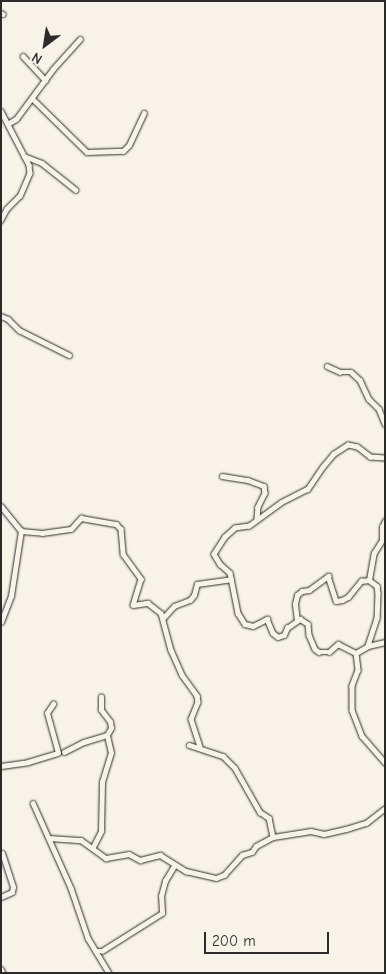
<!DOCTYPE html>
<style>
body{margin:0}
#map{position:relative;width:386px;height:974px;overflow:hidden;background:#f7f3e8;font-family:"Comic Neue",sans-serif}
div>[style]{position:absolute}
.roads{filter:drop-shadow(0 0 1px #2b2b2b) drop-shadow(0 0 1px #2b2b2b)}
.minor>*{height:4.5px;margin:-2.25px;padding:0 2.25px;transform-origin:2.25px;border-radius:2.25px;background:#f7f3e8}
span{translate:-50% -50%;white-space:nowrap;text-align:center;line-height:1.15;-webkit-text-stroke:4.5px #f7f3e8;paint-order:stroke}
.frame{position:absolute;inset:0;border:2px solid #2b2b2b;pointer-events:none}
.north{position:absolute;left:20px;top:20px;width:50px;height:50px;-webkit-text-stroke:4px #f7f3e8;paint-order:stroke;rotate:211deg;font-size:14px;font-weight:700;line-height:20px;text-align:center;color:#2b2b2b}
.north::after{content:'';display:block;margin:auto;width:18px;height:22px;background:#2b2b2b;clip-path:polygon(50% 0,100% 100%,50% 72%,0 100%)}
.scale{position:absolute;left:204px;top:932px;width:125px;height:22px;box-sizing:border-box;border:2px solid #2b2b2b;border-top:0;padding-left:6px;font-size:15px;line-height:18px;white-space:nowrap;color:#2b2b2b;-webkit-text-stroke:4px #f7f3e8;paint-order:stroke}
</style>
<div id="map">
<div class="roads">
<div class="minor">
<i style="left:1px;top:13px;width:2px;rotate:27deg"></i>
<i style="left:23px;top:56px;width:33px;rotate:47deg"></i>
<i style="left:32px;top:98px;width:77px;rotate:44.5deg"></i>
<i style="left:87px;top:152px;width:36px;rotate:-2deg"></i>
<i style="left:123px;top:151px;width:8px;rotate:-45deg"></i>
<i style="left:129px;top:145px;width:35px;rotate:-65deg"></i>
<i style="left:1px;top:111px;width:61px;rotate:62.6deg"></i>
<i style="left:29px;top:165px;width:8px;rotate:83deg"></i>
<i style="left:30px;top:173px;width:25px;rotate:113deg"></i>
<i style="left:20px;top:196px;width:18px;rotate:135deg"></i>
<i style="left:7px;top:209px;width:13px;rotate:119deg"></i>
<i style="left:9px;top:123px;width:8px;rotate:-30deg"></i>
<i style="left:16px;top:119px;width:62px;rotate:-53.5deg"></i>
<i style="left:53px;top:69px;width:40px;rotate:-48deg"></i>
<i style="left:24px;top:156px;width:19px;rotate:21deg"></i>
<i style="left:42px;top:163px;width:43px;rotate:38.5deg"></i>
<i style="left:1px;top:316px;width:8px;rotate:23deg"></i>
<i style="left:8px;top:319px;width:16px;rotate:45deg"></i>
<i style="left:19px;top:330px;width:56px;rotate:26.6deg"></i>
<i style="left:327px;top:366px;width:14px;rotate:25deg"></i>
<i style="left:340px;top:372px;width:11px"></i>
<i style="left:351px;top:372px;width:12px;rotate:42deg"></i>
<i style="left:360px;top:380px;width:21px;rotate:65deg"></i>
<i style="left:369px;top:399px;width:14px;rotate:45deg"></i>
<i style="left:379px;top:409px;width:16px;rotate:68deg"></i>
<i style="left:385px;top:458px;width:15px;rotate:-176deg"></i>
<i style="left:370px;top:457px;width:16px;rotate:-142deg"></i>
<i style="left:357px;top:447px;width:9px;rotate:-167deg"></i>
<i style="left:348px;top:445px;width:17px;rotate:147deg"></i>
<i style="left:334px;top:454px;width:17px;rotate:130deg"></i>
<i style="left:323px;top:467px;width:27px;rotate:124deg"></i>
<i style="left:308px;top:489px;width:30px;rotate:153deg"></i>
<i style="left:281px;top:503px;width:39px;rotate:144deg"></i>
<i style="left:249px;top:526px;width:14px;rotate:172deg"></i>
<i style="left:235px;top:528px;width:13px;rotate:138deg"></i>
<i style="left:225px;top:537px;width:20px;rotate:123deg"></i>
<i style="left:214px;top:554px;width:12px;rotate:59deg"></i>
<i style="left:220px;top:564px;width:13px;rotate:42deg"></i>
<i style="left:230px;top:573px;width:41px;rotate:78.7deg"></i>
<i style="left:238px;top:613px;width:13px;rotate:58deg"></i>
<i style="left:245px;top:624px;width:8px;rotate:14deg"></i>
<i style="left:253px;top:626px;width:16px;rotate:-27deg"></i>
<i style="left:267px;top:619px;width:15px;rotate:67deg"></i>
<i style="left:273px;top:633px;width:6px;rotate:39deg"></i>
<i style="left:278px;top:637px;width:6px;rotate:-18deg"></i>
<i style="left:284px;top:635px;width:8px;rotate:-67deg"></i>
<i style="left:287px;top:628px;width:16px;rotate:-35deg"></i>
<i style="left:300px;top:619px;width:9px;rotate:32deg"></i>
<i style="left:308px;top:624px;width:11px;rotate:85deg"></i>
<i style="left:309px;top:635px;width:15px;rotate:67deg"></i>
<i style="left:315px;top:649px;width:5px;rotate:37deg"></i>
<i style="left:319px;top:652px;width:10px"></i>
<i style="left:329px;top:652px;width:12px;rotate:-42deg"></i>
<i style="left:338px;top:644px;width:20px;rotate:27deg"></i>
<i style="left:356px;top:653px;width:17px;rotate:83deg"></i>
<i style="left:358px;top:670px;width:17px;rotate:111deg"></i>
<i style="left:352px;top:686px;width:24px;rotate:90deg"></i>
<i style="left:352px;top:710px;width:28px;rotate:69deg"></i>
<i style="left:362px;top:736px;width:35px;rotate:49deg"></i>
<i style="left:222px;top:476px;width:26px;rotate:9deg"></i>
<i style="left:248px;top:480px;width:17px;rotate:21deg"></i>
<i style="left:264px;top:486px;width:7px;rotate:82deg"></i>
<i style="left:265px;top:493px;width:16px;rotate:117deg"></i>
<i style="left:258px;top:507px;width:12px;rotate:95deg"></i>
<i style="left:1px;top:506px;width:32px;rotate:51deg"></i>
<i style="left:369px;top:580px;width:27px;rotate:-80deg"></i>
<i style="left:374px;top:553px;width:15px;rotate:-58deg"></i>
<i style="left:382px;top:540px;width:13px;rotate:-90deg"></i>
<i style="left:382px;top:527px;width:7px;rotate:-63deg"></i>
<i style="left:163px;top:618px;width:16px;rotate:-47deg"></i>
<i style="left:174px;top:606px;width:17px;rotate:-21deg"></i>
<i style="left:190px;top:600px;width:6px;rotate:-51deg"></i>
<i style="left:194px;top:595px;width:11px;rotate:-75deg"></i>
<i style="left:197px;top:584px;width:34px;rotate:-8deg"></i>
<i style="left:297px;top:621px;width:17px;rotate:-97deg"></i>
<i style="left:295px;top:604px;width:9px;rotate:-77deg"></i>
<i style="left:297px;top:595px;width:6px;rotate:-39deg"></i>
<i style="left:302px;top:591px;width:7px;rotate:-8deg"></i>
<i style="left:309px;top:590px;width:24px;rotate:-36deg"></i>
<i style="left:328px;top:576px;width:26px;rotate:72deg"></i>
<i style="left:336px;top:601px;width:6px;rotate:-9deg"></i>
<i style="left:342px;top:600px;width:7px;rotate:-27deg"></i>
<i style="left:348px;top:597px;width:21px;rotate:-51deg"></i>
<i style="left:361px;top:581px;width:8px;rotate:-7deg"></i>
<i style="left:369px;top:580px;width:10px;rotate:37deg"></i>
<i style="left:377px;top:586px;width:7px;rotate:82deg"></i>
<i style="left:378px;top:593px;width:25px;rotate:92deg"></i>
<i style="left:377px;top:618px;width:29px;rotate:108deg"></i>
<i style="left:1px;top:622px;width:28px;rotate:-69deg"></i>
<i style="left:11px;top:596px;width:66px;rotate:-81.3deg"></i>
<i style="left:21px;top:531px;width:21px;rotate:5deg"></i>
<i style="left:42px;top:533px;width:29px;rotate:-8deg"></i>
<i style="left:71px;top:529px;width:15px;rotate:-48deg"></i>
<i style="left:81px;top:518px;width:36px;rotate:10deg"></i>
<i style="left:116px;top:524px;width:7px;rotate:45deg"></i>
<i style="left:121px;top:529px;width:25px;rotate:85deg"></i>
<i style="left:123px;top:554px;width:31px;rotate:54deg"></i>
<i style="left:141px;top:579px;width:27px;rotate:107deg"></i>
<i style="left:133px;top:605px;width:15px;rotate:-8deg"></i>
<i style="left:148px;top:603px;width:16px;rotate:38deg"></i>
<i style="left:161px;top:613px;width:38px;rotate:75deg"></i>
<i style="left:171px;top:650px;width:27px;rotate:66deg"></i>
<i style="left:182px;top:675px;width:26px;rotate:54deg"></i>
<i style="left:197px;top:696px;width:6px;rotate:81deg"></i>
<i style="left:198px;top:702px;width:18px;rotate:112deg"></i>
<i style="left:191px;top:719px;width:29px;rotate:72deg"></i>
<i style="left:356px;top:653px;width:14px;rotate:-30deg"></i>
<i style="left:368px;top:646px;width:17px;rotate:-13deg"></i>
<i style="left:189px;top:745px;width:36px;rotate:18deg"></i>
<i style="left:223px;top:756px;width:17px;rotate:45deg"></i>
<i style="left:235px;top:768px;width:51px;rotate:60.4deg"></i>
<i style="left:260px;top:812px;width:11px;rotate:34deg"></i>
<i style="left:269px;top:818px;width:19px;rotate:78deg"></i>
<i style="left:64px;top:752px;width:22px;rotate:-27deg"></i>
<i style="left:84px;top:742px;width:24px;rotate:-17deg"></i>
<i style="left:1px;top:766px;width:27px;rotate:-8deg"></i>
<i style="left:28px;top:762px;width:31px;rotate:-17deg"></i>
<i style="left:58px;top:753px;width:41px;rotate:-105.4deg"></i>
<i style="left:47px;top:713px;width:11px;rotate:-56deg"></i>
<i style="left:33px;top:803px;width:93px;rotate:65.9deg"></i>
<i style="left:71px;top:888px;width:53px;rotate:71.2deg"></i>
<i style="left:88px;top:938px;width:41px;rotate:59deg"></i>
<i style="left:49px;top:838px;width:32px;rotate:4deg"></i>
<i style="left:81px;top:840px;width:31px;rotate:36deg"></i>
<i style="left:106px;top:858px;width:23px;rotate:-10deg"></i>
<i style="left:129px;top:854px;width:13px;rotate:29deg"></i>
<i style="left:140px;top:860px;width:21px;rotate:-14deg"></i>
<i style="left:160px;top:855px;width:31px;rotate:32deg"></i>
<i style="left:186px;top:871px;width:31px;rotate:13deg"></i>
<i style="left:216px;top:878px;width:9px;rotate:-21deg"></i>
<i style="left:224px;top:875px;width:27px;rotate:-48deg"></i>
<i style="left:242px;top:855px;width:10px;rotate:-17deg"></i>
<i style="left:252px;top:852px;width:7px;rotate:-56deg"></i>
<i style="left:256px;top:846px;width:19px;rotate:-28deg"></i>
<i style="left:273px;top:837px;width:38px;rotate:-9deg"></i>
<i style="left:311px;top:831px;width:13px;rotate:13deg"></i>
<i style="left:324px;top:834px;width:23px;rotate:-13deg"></i>
<i style="left:346px;top:829px;width:21px;rotate:-17deg"></i>
<i style="left:366px;top:823px;width:24px;rotate:-38deg"></i>
<i style="left:93px;top:847px;width:18px;rotate:-63deg"></i>
<i style="left:101px;top:831px;width:49px;rotate:-88.8deg"></i>
<i style="left:102px;top:782px;width:30px;rotate:-73deg"></i>
<i style="left:111px;top:753px;width:18px;rotate:-103deg"></i>
<i style="left:107px;top:735px;width:8px;rotate:-60deg"></i>
<i style="left:111px;top:728px;width:6px;rotate:-99deg"></i>
<i style="left:110px;top:722px;width:15px;rotate:-127deg"></i>
<i style="left:101px;top:710px;width:13px;rotate:-90deg"></i>
<i style="left:1px;top:897px;width:12px;rotate:-24deg"></i>
<i style="left:12px;top:892px;width:5px;rotate:-79deg"></i>
<i style="left:13px;top:887px;width:35px;rotate:-108deg"></i>
<i style="left:95px;top:951px;width:7px"></i>
<i style="left:102px;top:951px;width:71px;rotate:-32.3deg"></i>
<i style="left:162px;top:913px;width:17px;rotate:-93deg"></i>
<i style="left:161px;top:896px;width:16px;rotate:-75deg"></i>
<i style="left:165px;top:881px;width:17px;rotate:-59deg"></i>
<i style="left:1px;top:969px;width:4px;rotate:63deg"></i>
</div>
</div>
<div class="frame"></div>
<div class="north">N</div>
<div class="scale">200 m</div>
</div>
